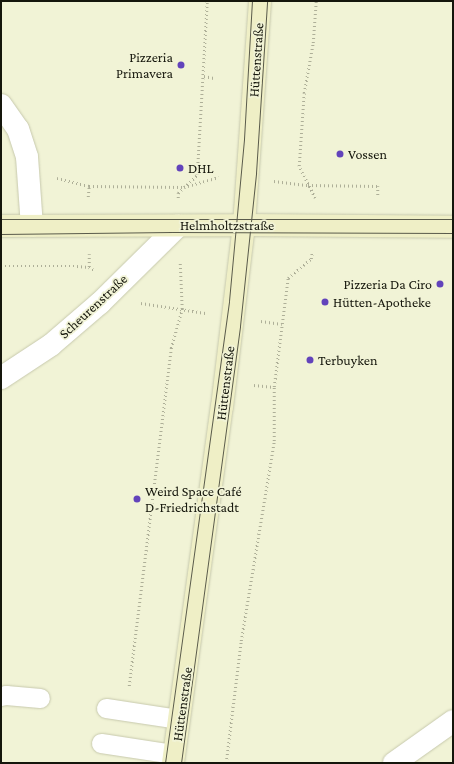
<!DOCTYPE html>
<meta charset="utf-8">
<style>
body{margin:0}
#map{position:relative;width:454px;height:764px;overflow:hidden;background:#f1f3d6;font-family:"Crimson Pro",serif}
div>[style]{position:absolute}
.path>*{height:2.5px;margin-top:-1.25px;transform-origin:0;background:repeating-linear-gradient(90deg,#aeaf98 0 1px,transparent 0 4px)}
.roads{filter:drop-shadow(0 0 1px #c7c9ad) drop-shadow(0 0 1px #c7c9ad)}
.lane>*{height:19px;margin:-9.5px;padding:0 9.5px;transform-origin:9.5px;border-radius:9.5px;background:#fff}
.street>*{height:22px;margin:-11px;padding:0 11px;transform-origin:11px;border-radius:11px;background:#fff}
.secondary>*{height:22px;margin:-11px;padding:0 11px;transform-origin:11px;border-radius:11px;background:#efefc6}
.tram>*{height:1px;margin:-0.5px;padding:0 0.5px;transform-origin:0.5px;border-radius:0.5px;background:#5a5b4b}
.dots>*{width:11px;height:11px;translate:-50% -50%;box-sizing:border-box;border:2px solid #f1f3d6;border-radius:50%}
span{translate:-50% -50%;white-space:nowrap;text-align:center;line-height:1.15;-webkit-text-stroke:3.5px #f1f3d6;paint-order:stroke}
.poi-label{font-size:14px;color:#15160c}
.right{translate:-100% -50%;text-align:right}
.left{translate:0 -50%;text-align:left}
.street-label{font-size:14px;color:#15160c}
.frame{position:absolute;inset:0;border:2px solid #15160c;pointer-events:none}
</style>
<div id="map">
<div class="path">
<i style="left:204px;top:76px;width:10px;rotate:11deg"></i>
<i style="left:57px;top:178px;width:33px;rotate:14deg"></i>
<i style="left:89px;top:186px;width:95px;rotate:0.6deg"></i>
<i style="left:184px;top:187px;width:36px;rotate:-16deg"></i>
<i style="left:274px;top:181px;width:34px;rotate:7deg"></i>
<i style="left:308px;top:185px;width:70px;rotate:0.8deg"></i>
<i style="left:378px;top:186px;width:9px;rotate:90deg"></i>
<i style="left:88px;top:197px;width:11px;rotate:-85deg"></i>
<i style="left:178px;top:198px;width:5px;rotate:-90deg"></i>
<i style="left:178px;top:193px;width:26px;rotate:-43deg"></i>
<i style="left:197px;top:175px;width:174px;rotate:-86.7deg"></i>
<i style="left:315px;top:198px;width:36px;rotate:-117deg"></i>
<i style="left:299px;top:166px;width:73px;rotate:-86.1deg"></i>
<i style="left:304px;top:93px;width:51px;rotate:-79.8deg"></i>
<i style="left:313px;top:43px;width:42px;rotate:-85.9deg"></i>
<i style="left:1px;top:266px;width:76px"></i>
<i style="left:77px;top:266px;width:12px;rotate:5deg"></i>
<i style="left:89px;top:267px;width:6px;rotate:31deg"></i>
<i style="left:89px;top:267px;width:13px;rotate:-90deg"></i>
<i style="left:141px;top:303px;width:65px;rotate:8.9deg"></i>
<i style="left:261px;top:321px;width:21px;rotate:8deg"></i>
<i style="left:254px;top:385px;width:20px;rotate:6deg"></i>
<i style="left:129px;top:686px;width:341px;rotate:-82.9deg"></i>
<i style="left:171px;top:348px;width:41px;rotate:-74.2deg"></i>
<i style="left:182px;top:309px;width:46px;rotate:-92.5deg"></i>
<i style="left:226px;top:763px;width:123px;rotate:-83deg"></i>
<i style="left:241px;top:641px;width:203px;rotate:-80.6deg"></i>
<i style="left:274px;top:441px;width:54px;rotate:-90deg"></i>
<i style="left:274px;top:387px;width:110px;rotate:-82.7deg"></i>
<i style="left:288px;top:278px;width:30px;rotate:-40deg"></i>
<i style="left:311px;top:259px;width:6px;rotate:-81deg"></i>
</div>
<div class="roads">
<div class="lane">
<i style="left:1px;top:696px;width:5px;rotate:-11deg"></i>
<i style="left:6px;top:695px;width:34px;rotate:5deg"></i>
<i style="left:106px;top:708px;width:74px;rotate:8.6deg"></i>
<i style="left:101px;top:743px;width:74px;rotate:8.6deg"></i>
</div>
<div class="street">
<i style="left:1px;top:105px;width:29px;rotate:55deg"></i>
<i style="left:18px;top:129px;width:29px;rotate:72deg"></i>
<i style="left:27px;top:157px;width:69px;rotate:85.9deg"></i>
<i style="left:1px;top:378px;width:60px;rotate:-33.4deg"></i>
<i style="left:51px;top:345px;width:65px;rotate:-40.6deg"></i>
<i style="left:100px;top:303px;width:110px;rotate:-44.6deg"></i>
<i style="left:394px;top:763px;width:72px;rotate:-35.4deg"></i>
</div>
<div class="secondary">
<i style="left:1px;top:226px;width:243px;rotate:-0.2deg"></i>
<i style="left:244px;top:225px;width:209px;rotate:0.5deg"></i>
<i style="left:173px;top:763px;width:359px;rotate:-82.2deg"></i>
<i style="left:222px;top:407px;width:183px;rotate:-83.1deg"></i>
<i style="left:244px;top:225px;width:225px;rotate:-85.9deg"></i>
</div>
</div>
<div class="tram">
<i style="left:1px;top:219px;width:452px"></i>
<i style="left:1px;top:234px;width:171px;rotate:-0.7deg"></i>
<i style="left:172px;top:232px;width:281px;rotate:0.2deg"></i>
<i style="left:165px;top:763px;width:466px;rotate:-82.1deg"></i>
<i style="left:229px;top:301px;width:163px;rotate:-84.7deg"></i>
<i style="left:244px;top:139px;width:138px;rotate:-86.7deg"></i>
<i style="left:181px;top:763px;width:441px;rotate:-82.3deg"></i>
<i style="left:240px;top:326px;width:154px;rotate:-84deg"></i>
<i style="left:256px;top:173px;width:172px;rotate:-86.3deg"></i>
</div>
<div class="dots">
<i style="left:181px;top:65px;background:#6243bb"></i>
<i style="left:340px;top:154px;background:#6243bb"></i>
<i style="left:180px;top:168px;background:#6243bb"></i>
<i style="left:440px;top:284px;background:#6243bb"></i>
<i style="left:325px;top:302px;background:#6243bb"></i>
<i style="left:310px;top:360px;background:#6243bb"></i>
<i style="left:137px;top:499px;background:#6243bb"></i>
</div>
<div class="poi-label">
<span class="right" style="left:173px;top:65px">Pizzeria<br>Primavera</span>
<span class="left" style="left:348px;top:154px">Vossen</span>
<span class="left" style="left:188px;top:168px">DHL</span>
<span class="right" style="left:432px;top:284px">Pizzeria Da Ciro</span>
<span class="left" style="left:333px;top:302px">Hütten-Apotheke</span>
<span class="left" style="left:318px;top:360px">Terbuyken</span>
<span class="left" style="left:145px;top:499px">Weird Space Café<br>D-Friedrichstadt</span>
</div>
<div class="street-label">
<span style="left:256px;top:60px;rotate:-86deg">Hüttenstraße</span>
<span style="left:227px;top:225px">Helmholtzstraße</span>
<span style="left:93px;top:306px;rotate:-43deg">Scheurenstraße</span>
<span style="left:225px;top:383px;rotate:-83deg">Hüttenstraße</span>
<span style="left:182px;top:704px;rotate:-82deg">Hüttenstraße</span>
</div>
<div class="frame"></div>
</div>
